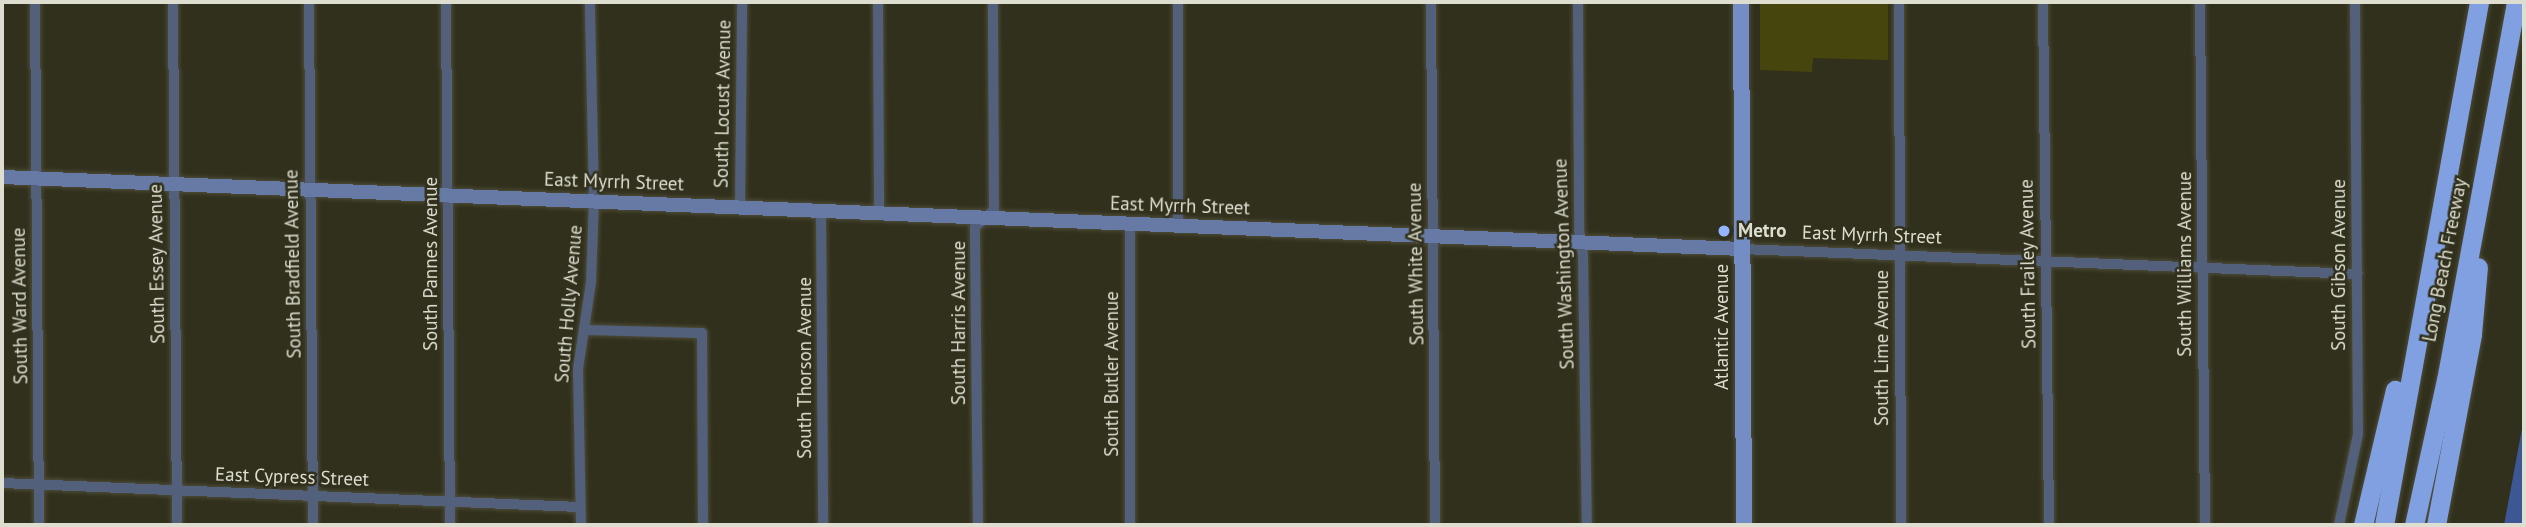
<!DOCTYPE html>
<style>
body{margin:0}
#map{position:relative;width:2526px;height:527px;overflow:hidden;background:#31301c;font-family:"PT Sans",sans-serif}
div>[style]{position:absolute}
.green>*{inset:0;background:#47450e}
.water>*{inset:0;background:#3c5794}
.roads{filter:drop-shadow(0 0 2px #4d4c39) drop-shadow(0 0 2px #4d4c39)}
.street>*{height:10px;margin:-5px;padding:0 5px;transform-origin:5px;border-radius:5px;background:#53607b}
.secondary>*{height:14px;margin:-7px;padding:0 7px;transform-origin:7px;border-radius:7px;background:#667aa5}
.primary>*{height:16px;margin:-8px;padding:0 8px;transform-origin:8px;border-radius:8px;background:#748ec5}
.highway>*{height:19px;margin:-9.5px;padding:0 9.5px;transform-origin:9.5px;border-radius:9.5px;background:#81a0e2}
.dots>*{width:19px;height:19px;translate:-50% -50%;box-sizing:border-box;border:4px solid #31301c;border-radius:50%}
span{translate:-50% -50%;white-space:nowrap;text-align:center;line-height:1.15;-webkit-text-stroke:5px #31301c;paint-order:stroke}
.street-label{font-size:19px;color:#ddddd0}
.poi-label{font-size:19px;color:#ddddd0;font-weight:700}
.left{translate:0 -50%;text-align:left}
.frame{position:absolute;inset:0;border:4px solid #ddddd0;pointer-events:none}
</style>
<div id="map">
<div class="green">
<i style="clip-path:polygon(1760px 2px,1888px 2px,1888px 60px,1813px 58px,1812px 72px,1760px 70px)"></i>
</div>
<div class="water">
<i style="clip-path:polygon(2524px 418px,2524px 525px,2504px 525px)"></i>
</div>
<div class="roads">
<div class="street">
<i style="left:35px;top:2px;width:523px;rotate:89.56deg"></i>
<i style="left:173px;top:2px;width:523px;rotate:89.56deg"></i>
<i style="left:309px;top:2px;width:523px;rotate:89.56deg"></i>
<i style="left:446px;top:2px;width:523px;rotate:89.56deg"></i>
<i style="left:878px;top:2px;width:209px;rotate:89.7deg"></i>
<i style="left:1178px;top:2px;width:224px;rotate:90deg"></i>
<i style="left:1431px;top:2px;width:523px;rotate:89.56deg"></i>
<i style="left:1578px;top:2px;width:228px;rotate:89.7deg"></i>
<i style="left:1579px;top:230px;width:24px;rotate:81deg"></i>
<i style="left:1583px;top:254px;width:271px;rotate:89.2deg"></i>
<i style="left:1899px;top:2px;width:523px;rotate:89.78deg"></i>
<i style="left:2043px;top:2px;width:523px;rotate:89.34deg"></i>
<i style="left:2200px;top:2px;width:523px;rotate:89.45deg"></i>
<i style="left:740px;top:206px;width:204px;rotate:-89.4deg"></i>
<i style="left:821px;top:211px;width:314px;rotate:89.6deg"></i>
<i style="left:1130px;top:223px;width:302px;rotate:90deg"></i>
<i style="left:1742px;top:249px;width:616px;rotate:2.33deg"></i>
<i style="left:584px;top:330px;width:118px;rotate:1.5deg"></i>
<i style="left:702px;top:333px;width:192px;rotate:89.7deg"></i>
<i style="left:2px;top:483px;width:578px;rotate:2.38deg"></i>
<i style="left:581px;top:525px;width:156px;rotate:-91.1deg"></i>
<i style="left:578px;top:369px;width:88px;rotate:-81.5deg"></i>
<i style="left:591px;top:282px;width:81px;rotate:-87.9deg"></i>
<i style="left:594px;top:201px;width:199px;rotate:-91.2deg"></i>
<i style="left:978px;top:525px;width:298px;rotate:-90.6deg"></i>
<i style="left:975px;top:227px;width:25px;rotate:-42deg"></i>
<i style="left:994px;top:210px;width:208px;rotate:-90.3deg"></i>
<i style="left:2339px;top:525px;width:93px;rotate:-78.2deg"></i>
<i style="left:2358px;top:434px;width:432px;rotate:-90.4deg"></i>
</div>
<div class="secondary">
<i style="left:2px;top:177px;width:1741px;rotate:2.37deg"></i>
</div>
<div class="primary">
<i style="left:1741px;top:2px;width:523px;rotate:89.67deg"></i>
</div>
<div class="highway">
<i style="left:2363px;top:525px;width:139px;rotate:-76.7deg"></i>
<i style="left:2384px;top:525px;width:532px;rotate:-79.7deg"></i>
<i style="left:2414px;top:525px;width:148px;rotate:-77.6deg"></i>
<i style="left:2446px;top:380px;width:384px;rotate:-79.5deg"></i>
<i style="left:2436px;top:525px;width:194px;rotate:-79.3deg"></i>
<i style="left:2472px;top:334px;width:67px;rotate:-84.9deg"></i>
</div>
</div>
<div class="dots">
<i style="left:1724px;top:231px;background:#95b6fd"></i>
</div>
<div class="street-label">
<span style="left:723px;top:104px;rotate:-89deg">South Locust Avenue</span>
<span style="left:614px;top:182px;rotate:2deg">East Myrrh Street</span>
<span style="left:1180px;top:206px;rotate:2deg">East Myrrh Street</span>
<span style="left:1872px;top:235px;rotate:2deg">East Myrrh Street</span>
<span style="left:2445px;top:260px;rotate:-79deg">Long Beach Freeway</span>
<span style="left:157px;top:264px;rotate:-91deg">South Essey Avenue</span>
<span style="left:293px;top:264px;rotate:-91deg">South Bradfield Avenue</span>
<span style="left:431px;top:264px;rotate:-90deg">South Pannes Avenue</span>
<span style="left:1416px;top:264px;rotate:-91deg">South White Avenue</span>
<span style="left:1564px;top:264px;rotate:-92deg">South Washington Avenue</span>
<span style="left:2028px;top:264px;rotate:-91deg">South Frailey Avenue</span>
<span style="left:2185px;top:264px;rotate:-90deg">South Williams Avenue</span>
<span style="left:2339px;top:265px;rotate:-90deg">South Gibson Avenue</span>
<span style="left:569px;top:304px;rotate:-85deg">South Holly Avenue</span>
<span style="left:20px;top:306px;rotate:-91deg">South Ward Avenue</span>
<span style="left:959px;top:323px;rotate:-90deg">South Harris Avenue</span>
<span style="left:1722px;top:327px;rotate:-90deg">Atlantic Avenue</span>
<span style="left:1882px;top:348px;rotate:-90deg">South Lime Avenue</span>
<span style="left:805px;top:368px;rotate:-90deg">South Thorson Avenue</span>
<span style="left:1112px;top:374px;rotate:-90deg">South Butler Avenue</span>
<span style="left:292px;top:477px;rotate:2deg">East Cypress Street</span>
</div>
<div class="poi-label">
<span class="left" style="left:1738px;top:231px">Metro</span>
</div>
<div class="frame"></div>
</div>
